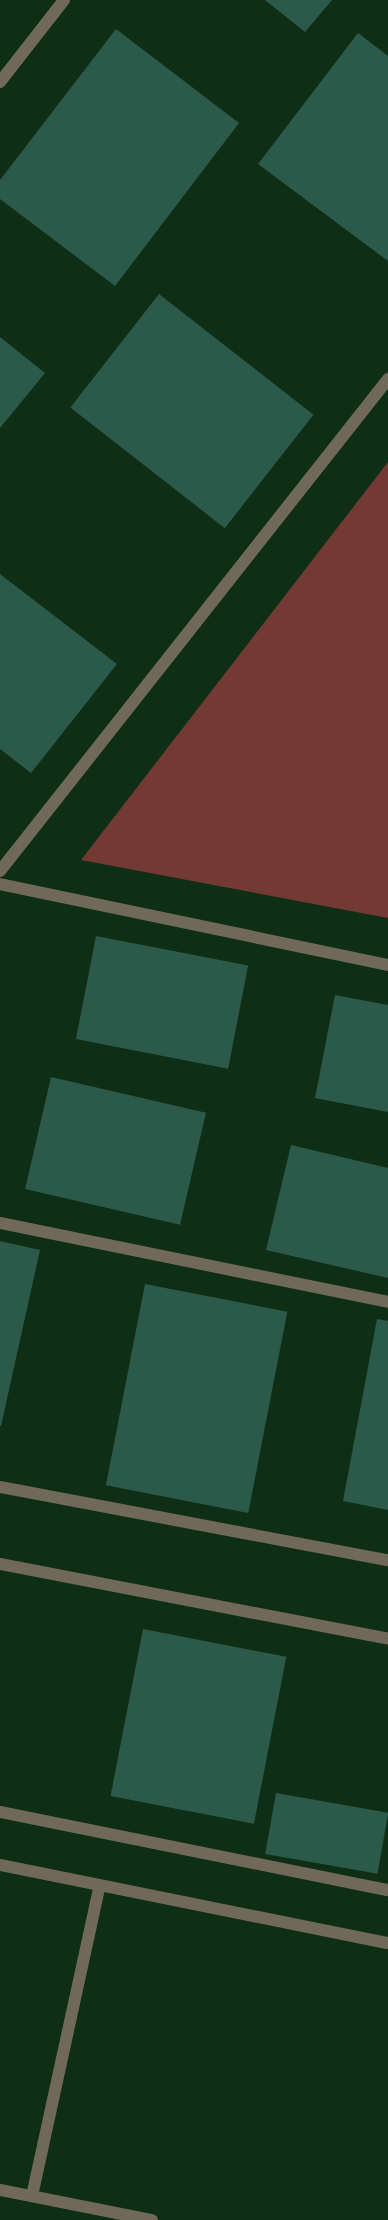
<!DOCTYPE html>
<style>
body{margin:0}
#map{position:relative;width:388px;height:2220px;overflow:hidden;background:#0f2e16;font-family:"PT Sans",sans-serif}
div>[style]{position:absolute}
.green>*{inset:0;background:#733a33}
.building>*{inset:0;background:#2c5a4a;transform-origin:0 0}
.minor>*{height:12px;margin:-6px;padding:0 6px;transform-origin:6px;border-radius:6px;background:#706959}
span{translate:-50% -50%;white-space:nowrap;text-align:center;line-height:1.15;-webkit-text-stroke:4px #05240d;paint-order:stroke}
</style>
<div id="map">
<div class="green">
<i style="clip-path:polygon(388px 462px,388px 918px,81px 860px)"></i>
</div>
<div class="building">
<i style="clip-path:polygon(265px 0,332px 0,305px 32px)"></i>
<i style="clip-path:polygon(116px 29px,239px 123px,115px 286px,0 199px,0 180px)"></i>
<i style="clip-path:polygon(358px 33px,388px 56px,388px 261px,258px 164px)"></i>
<i style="left:159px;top:294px;width:196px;height:144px;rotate:38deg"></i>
<i style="clip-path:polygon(0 337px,45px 373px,0 428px)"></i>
<i style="clip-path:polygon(0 574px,117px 664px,31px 773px,0 749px)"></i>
<i style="left:96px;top:936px;width:155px;height:105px;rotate:11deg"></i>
<i style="clip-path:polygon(335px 995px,388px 1005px,388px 1112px,315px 1098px)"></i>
<i style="left:51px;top:1077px;width:159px;height:115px;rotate:13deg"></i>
<i style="clip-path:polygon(291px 1145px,388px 1168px,388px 1278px,266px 1250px)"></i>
<i style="clip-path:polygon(0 1241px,40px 1250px,1px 1426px,0 1426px)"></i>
<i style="left:145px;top:1284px;width:145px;height:205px;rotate:11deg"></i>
<i style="clip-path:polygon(377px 1319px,388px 1321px,388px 1510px,343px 1501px)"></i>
<i style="left:143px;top:1629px;width:146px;height:170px;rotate:11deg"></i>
<i style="left:276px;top:1793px;width:114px;height:62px;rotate:10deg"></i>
</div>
<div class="minor">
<i style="left:0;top:82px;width:104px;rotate:-52deg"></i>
<i style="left:0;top:871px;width:627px;rotate:-51.74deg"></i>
<i style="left:0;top:884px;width:396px;rotate:11.8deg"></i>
<i style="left:0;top:1223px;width:396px;rotate:11.5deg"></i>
<i style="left:0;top:1487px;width:395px;rotate:10.7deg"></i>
<i style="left:0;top:1564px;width:395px;rotate:10.9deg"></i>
<i style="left:0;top:1812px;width:396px;rotate:11.4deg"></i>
<i style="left:0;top:1865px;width:396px;rotate:11.4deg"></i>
<i style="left:0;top:2190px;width:155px;rotate:11.2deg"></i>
<i style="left:32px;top:2196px;width:318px;rotate:-77.7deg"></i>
</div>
</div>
